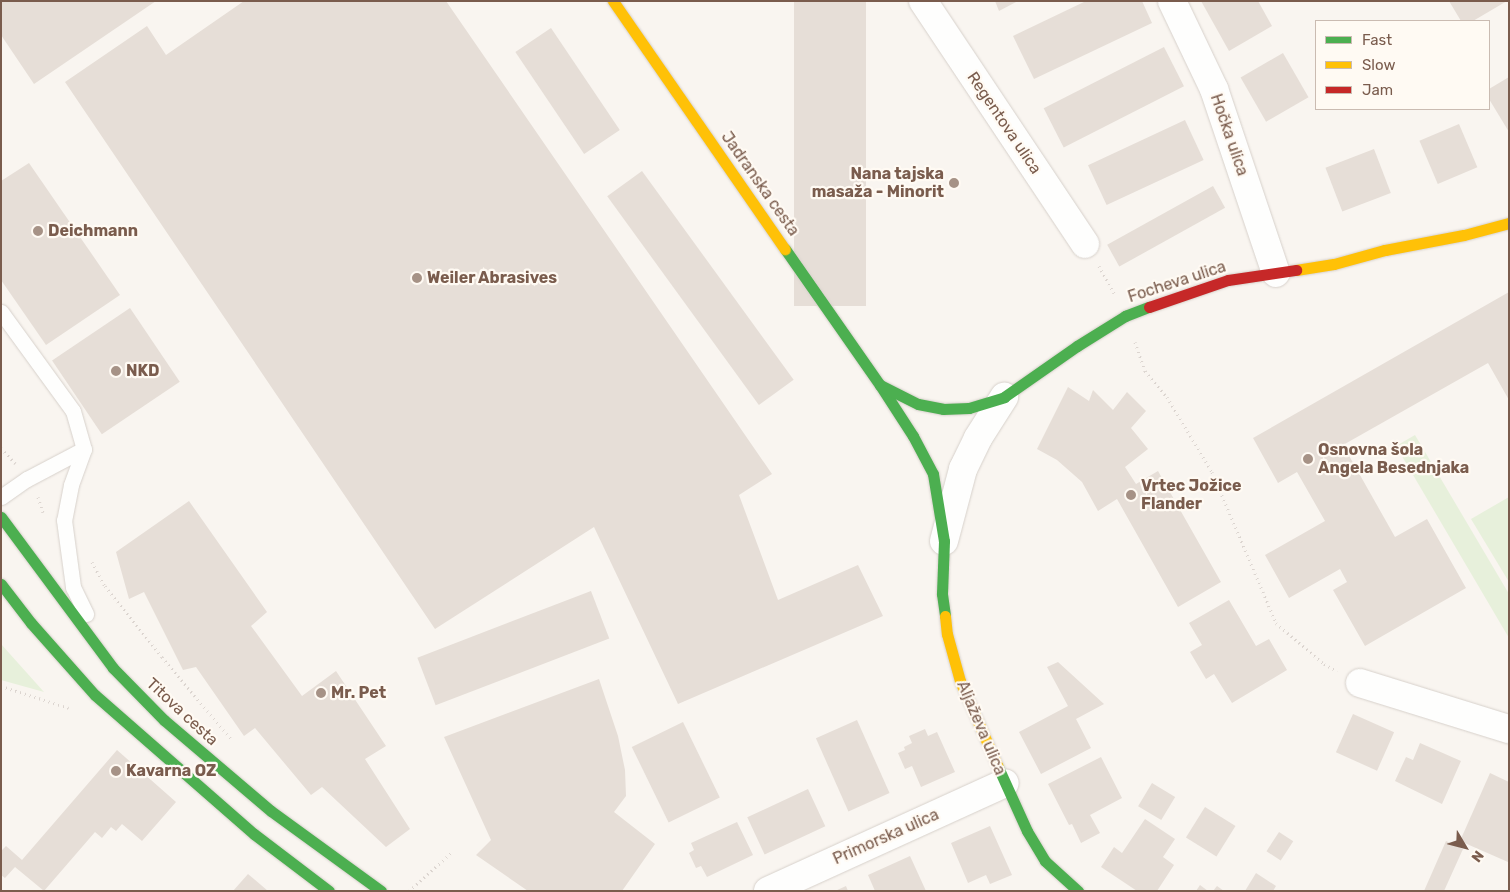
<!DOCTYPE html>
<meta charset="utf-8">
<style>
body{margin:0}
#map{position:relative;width:1510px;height:892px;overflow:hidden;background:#f9f5f0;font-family:Rubik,sans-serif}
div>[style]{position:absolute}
.green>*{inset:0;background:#e7f0db}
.building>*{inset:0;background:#e6ded7;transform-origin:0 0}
.path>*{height:3px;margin-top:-1.5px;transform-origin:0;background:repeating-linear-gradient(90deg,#dcd5d0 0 1px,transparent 0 5px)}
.roads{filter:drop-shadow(0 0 1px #d7d1cb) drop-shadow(0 0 1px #d7d1cb)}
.lane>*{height:15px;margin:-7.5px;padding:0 7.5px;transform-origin:7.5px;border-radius:7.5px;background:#fefefd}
.street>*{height:28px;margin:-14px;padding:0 14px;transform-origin:14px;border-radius:14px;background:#fefefd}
.fast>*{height:11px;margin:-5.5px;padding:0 5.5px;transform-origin:5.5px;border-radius:5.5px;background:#4caf50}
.slow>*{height:11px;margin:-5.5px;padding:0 5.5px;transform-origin:5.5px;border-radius:5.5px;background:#ffc107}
.jam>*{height:11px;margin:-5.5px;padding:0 5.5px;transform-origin:5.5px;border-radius:5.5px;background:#c62828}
.dots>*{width:14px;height:14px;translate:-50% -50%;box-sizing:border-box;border:2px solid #fffaf3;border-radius:50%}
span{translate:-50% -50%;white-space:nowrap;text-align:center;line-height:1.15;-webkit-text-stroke:4.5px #fffaf3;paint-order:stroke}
.street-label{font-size:16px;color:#7a5c4d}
.poi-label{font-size:16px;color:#7a5c4d;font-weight:700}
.right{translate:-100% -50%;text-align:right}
.left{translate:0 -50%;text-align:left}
.frame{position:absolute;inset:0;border:2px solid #7a5c4d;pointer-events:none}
.legend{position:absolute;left:1315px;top:20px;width:175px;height:90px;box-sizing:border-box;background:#fffaf3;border:1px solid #cabbb1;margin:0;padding:6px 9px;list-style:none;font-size:15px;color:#7a5c4d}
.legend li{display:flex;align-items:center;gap:10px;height:25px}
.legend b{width:25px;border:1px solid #cabbb1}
.north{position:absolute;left:1440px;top:822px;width:50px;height:50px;-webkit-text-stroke:4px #fffaf3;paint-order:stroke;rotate:127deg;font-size:14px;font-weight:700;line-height:20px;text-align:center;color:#7a5c4d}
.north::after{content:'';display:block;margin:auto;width:18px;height:22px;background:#7a5c4d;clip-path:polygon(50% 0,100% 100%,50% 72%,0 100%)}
</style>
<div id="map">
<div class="green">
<i style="clip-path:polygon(1415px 435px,1509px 594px,1509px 638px,1396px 446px)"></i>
<i style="clip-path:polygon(1509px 497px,1509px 582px,1471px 519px)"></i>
<i style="clip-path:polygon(1px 644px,44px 692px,1px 680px)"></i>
</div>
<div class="building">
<i style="clip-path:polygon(1px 1px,156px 1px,34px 84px,1px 35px)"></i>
<i style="clip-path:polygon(244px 1px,446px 1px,772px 474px,739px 495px,778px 600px,858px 565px,883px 616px,678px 704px,594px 527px,435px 629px,65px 82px,147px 26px,166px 55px)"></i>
<i style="left:794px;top:1px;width:72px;height:305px"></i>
<i style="clip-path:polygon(995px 1px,1018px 1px,999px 11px)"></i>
<i style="clip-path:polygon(1086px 1px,1142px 1px,1152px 23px,1034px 79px,1013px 36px)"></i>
<i style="clip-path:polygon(1201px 1px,1258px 1px,1272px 26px,1229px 51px)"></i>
<i style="clip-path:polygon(1449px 1px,1507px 1px,1473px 21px,1461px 21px)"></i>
<i style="left:551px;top:28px;width:123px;height:43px;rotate:56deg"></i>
<i style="left:1164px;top:47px;width:44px;height:135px;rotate:63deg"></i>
<i style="left:1283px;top:53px;width:51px;height:49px;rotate:60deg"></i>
<i style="clip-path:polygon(1509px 77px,1509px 132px,1489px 99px,1489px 89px)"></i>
<i style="left:1185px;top:120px;width:44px;height:107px;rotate:65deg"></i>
<i style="left:1459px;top:124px;width:47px;height:43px;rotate:67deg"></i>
<i style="left:1374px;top:149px;width:47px;height:52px;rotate:69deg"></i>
<i style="clip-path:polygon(29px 163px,120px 295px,46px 345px,1px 280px,1px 181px)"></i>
<i style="left:642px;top:171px;width:258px;height:43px;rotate:54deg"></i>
<i style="left:1213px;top:186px;width:25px;height:121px;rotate:61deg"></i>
<i style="clip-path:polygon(1509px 292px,1509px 400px,1488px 363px,1343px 445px,1395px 537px,1427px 519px,1466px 588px,1365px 646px,1333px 590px,1347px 582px,1340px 569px,1289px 598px,1265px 555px,1325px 521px,1297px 472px,1278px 483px,1253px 438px)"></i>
<i style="left:130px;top:308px;width:89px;height:94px;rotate:56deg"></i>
<i style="clip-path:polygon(1068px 387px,1089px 401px,1093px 390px,1113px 410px,1127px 392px,1146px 411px,1131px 428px,1148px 449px,1125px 467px,1136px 484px,1158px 471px,1221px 582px,1178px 607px,1117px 499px,1098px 511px,1082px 482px,1057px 460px,1037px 449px)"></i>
<i style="clip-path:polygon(189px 501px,267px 612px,251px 626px,302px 696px,336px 671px,386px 746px,365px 759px,410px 829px,386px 847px,322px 787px,311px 795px,255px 728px,244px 736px,196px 667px,183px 670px,144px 592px,129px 599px,116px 552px)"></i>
<i style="left:591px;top:591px;width:51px;height:186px;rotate:69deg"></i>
<i style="clip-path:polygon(1229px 600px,1256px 646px,1269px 639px,1287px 670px,1232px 703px,1214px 674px,1206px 679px,1190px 652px,1202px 645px,1189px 623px)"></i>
<i style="clip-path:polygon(1058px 662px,1104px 704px,1076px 719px,1091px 748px,1041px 774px,1019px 732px,1068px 706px,1047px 667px)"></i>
<i style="clip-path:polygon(599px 679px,618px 736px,625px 770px,626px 796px,614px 812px,655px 844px,622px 891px,528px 891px,476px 855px,491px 840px,444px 737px)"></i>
<i style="left:1353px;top:714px;width:45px;height:42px;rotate:24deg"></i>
<i style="left:857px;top:720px;width:80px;height:45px;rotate:66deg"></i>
<i style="left:683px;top:722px;width:84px;height:57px;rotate:64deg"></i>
<i style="clip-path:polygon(925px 729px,928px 736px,937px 732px,955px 772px,921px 787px,912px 766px,905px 769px,898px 753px,905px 750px,904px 747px,912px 743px,909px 736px)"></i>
<i style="clip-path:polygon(1420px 743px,1461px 761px,1442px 804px,1395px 781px,1406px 757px,1413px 760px)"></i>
<i style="clip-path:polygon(117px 750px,176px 802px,142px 841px,122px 824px,116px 831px,111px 827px,102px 838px,95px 832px,44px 891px,15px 867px,5px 878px,1px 875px,1px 851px,6px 846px,22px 860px)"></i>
<i style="clip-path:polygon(1101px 757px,1122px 798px,1090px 815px,1100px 833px,1081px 843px,1072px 824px,1069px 825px,1048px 784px)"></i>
<i style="clip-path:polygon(1490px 773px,1509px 782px,1508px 862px,1460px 841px)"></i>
<i style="left:1152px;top:783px;width:27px;height:27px;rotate:31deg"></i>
<i style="left:808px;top:789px;width:41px;height:67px;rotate:65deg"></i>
<i style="left:1205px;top:807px;width:36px;height:36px;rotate:32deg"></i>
<i style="clip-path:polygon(1145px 819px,1175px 839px,1163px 857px,1174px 865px,1157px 891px,1137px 891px,1101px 867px,1114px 847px,1122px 853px)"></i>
<i style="clip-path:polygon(737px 822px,753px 855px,707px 877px,701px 866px,696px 868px,689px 853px,694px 850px,691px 843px)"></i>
<i style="clip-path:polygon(990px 826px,1012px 875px,990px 884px,986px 875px,968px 883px,951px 843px)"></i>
<i style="left:1279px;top:832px;width:17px;height:23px;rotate:33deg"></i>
<i style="clip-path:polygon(1446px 841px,1463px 849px,1444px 891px,1424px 891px)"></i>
<i style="clip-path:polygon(910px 856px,926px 891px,875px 891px,868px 875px)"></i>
<i style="clip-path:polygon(1256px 873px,1276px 886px,1273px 891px,1245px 891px)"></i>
<i style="clip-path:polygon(248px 874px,268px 891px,233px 891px)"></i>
<i style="clip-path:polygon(1200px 885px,1208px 891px,1196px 891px)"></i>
<i style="clip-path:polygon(846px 886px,848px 891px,835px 891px)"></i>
<i style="clip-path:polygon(1217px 886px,1224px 891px,1213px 891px)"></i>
</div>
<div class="path">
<i style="left:1099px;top:266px;width:31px;rotate:61deg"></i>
<i style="left:1135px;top:342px;width:31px;rotate:71deg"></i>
<i style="left:1145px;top:371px;width:34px;rotate:50deg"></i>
<i style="left:1167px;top:397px;width:87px;rotate:59deg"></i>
<i style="left:1212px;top:472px;width:164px;rotate:67deg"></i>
<i style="left:1276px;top:623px;width:63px;rotate:40.5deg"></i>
<i style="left:1324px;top:664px;width:15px;rotate:28deg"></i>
<i style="left:1px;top:448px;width:21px;rotate:47deg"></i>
<i style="left:38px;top:497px;width:16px;rotate:72deg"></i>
<i style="left:92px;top:562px;width:27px;rotate:62deg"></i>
<i style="left:105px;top:586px;width:91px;rotate:51.2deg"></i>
<i style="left:162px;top:657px;width:109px;rotate:49.9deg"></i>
<i style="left:1px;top:686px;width:71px;rotate:17.9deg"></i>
<i style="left:409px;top:891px;width:59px;rotate:-42.3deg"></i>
</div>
<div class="roads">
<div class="lane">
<i style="left:1px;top:312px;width:122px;rotate:54deg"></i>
<i style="left:73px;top:411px;width:40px;rotate:74deg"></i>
<i style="left:84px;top:449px;width:38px;rotate:110deg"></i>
<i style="left:71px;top:485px;width:36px;rotate:101deg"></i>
<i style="left:64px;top:520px;width:68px;rotate:82.3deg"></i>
<i style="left:73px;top:587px;width:30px;rotate:64deg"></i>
<i style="left:1px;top:497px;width:32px;rotate:-35deg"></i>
<i style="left:27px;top:479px;width:64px;rotate:-27.8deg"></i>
</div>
<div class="street">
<i style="left:923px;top:1px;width:292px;rotate:56.3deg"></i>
<i style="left:1172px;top:1px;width:98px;rotate:64.5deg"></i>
<i style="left:1214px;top:89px;width:194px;rotate:71.4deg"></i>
<i style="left:944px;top:541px;width:74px;rotate:-75.2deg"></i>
<i style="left:963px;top:469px;width:34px;rotate:-64deg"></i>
<i style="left:978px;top:438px;width:49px;rotate:-57.6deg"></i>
<i style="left:1360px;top:683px;width:156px;rotate:17.2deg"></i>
<i style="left:768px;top:891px;width:260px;rotate:-24.5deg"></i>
</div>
<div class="fast">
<i style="left:785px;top:249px;width:166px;rotate:55.1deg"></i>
<i style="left:880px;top:385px;width:61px;rotate:57.1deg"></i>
<i style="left:913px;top:436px;width:43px;rotate:62.2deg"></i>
<i style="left:933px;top:474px;width:68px;rotate:80.7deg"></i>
<i style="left:944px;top:541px;width:53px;rotate:92.2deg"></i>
<i style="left:942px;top:594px;width:22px;rotate:82deg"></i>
<i style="left:880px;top:385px;width:42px;rotate:26.6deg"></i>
<i style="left:918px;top:404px;width:25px;rotate:11deg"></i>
<i style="left:943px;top:409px;width:26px;rotate:-2deg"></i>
<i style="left:969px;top:408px;width:37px;rotate:-17deg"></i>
<i style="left:1004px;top:397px;width:89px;rotate:-34.9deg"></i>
<i style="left:1077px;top:346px;width:57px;rotate:-32deg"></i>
<i style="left:1125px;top:316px;width:26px;rotate:-21deg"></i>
<i style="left:1px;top:517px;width:188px;rotate:53.4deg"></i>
<i style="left:113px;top:668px;width:73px;rotate:45.6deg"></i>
<i style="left:164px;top:720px;width:140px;rotate:40.4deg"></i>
<i style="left:271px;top:811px;width:136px;rotate:36deg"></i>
<i style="left:1px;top:584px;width:49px;rotate:52.4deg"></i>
<i style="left:31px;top:623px;width:96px;rotate:48.4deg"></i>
<i style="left:95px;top:695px;width:211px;rotate:41.2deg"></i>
<i style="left:254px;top:834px;width:94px;rotate:37.2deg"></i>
<i style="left:998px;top:767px;width:70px;rotate:65.6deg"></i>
<i style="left:1027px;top:831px;width:35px;rotate:59deg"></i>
<i style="left:1045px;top:861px;width:45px;rotate:42.3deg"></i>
</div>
<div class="slow">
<i style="left:613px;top:1px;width:302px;rotate:55.3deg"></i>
<i style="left:1296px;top:270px;width:38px;rotate:-9deg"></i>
<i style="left:1334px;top:264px;width:53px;rotate:-15.4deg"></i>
<i style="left:1385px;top:250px;width:80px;rotate:-10.8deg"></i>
<i style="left:1464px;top:235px;width:47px;rotate:-14.9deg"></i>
<i style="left:945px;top:616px;width:18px;rotate:84deg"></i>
<i style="left:947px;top:634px;width:49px;rotate:74.5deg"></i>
<i style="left:960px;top:681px;width:94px;rotate:66.2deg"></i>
</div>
<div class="jam">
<i style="left:1149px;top:307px;width:83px;rotate:-18.9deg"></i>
<i style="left:1228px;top:280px;width:69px;rotate:-8.4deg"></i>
</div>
</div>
<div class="dots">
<i style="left:954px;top:183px;background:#a69286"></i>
<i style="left:38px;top:231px;background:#a69286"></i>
<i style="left:417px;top:278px;background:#a69286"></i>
<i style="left:116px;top:371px;background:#a69286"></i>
<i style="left:1308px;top:459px;background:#a69286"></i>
<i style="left:1131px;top:495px;background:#a69286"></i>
<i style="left:321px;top:693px;background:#a69286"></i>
<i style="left:116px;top:771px;background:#a69286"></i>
</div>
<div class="street-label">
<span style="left:1004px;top:123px;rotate:56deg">Regentova ulica</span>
<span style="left:1229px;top:135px;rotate:71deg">Hočka ulica</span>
<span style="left:760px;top:184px;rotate:55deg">Jadranska cesta</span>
<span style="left:1177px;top:282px;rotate:-18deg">Focheva ulica</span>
<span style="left:182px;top:712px;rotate:43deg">Titova cesta</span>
<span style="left:981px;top:728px;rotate:67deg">Aljaževa ulica</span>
<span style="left:886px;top:837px;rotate:-24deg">Primorska ulica</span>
</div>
<div class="poi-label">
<span class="right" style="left:944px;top:183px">Nana tajska<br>masaža - Minorit</span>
<span class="left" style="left:48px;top:231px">Deichmann</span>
<span class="left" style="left:427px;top:278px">Weiler Abrasives</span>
<span class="left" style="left:126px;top:371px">NKD</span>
<span class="left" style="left:1318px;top:459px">Osnovna šola<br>Angela Besednjaka</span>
<span class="left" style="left:1141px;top:495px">Vrtec Jožice<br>Flander</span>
<span class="left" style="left:331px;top:693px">Mr. Pet</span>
<span class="left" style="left:126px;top:771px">Kavarna OZ</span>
</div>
<div class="frame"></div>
<ul class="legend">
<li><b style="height:6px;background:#4caf50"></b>Fast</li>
<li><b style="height:6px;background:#ffc107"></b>Slow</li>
<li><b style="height:6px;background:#c62828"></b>Jam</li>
</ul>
<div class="north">N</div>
</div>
